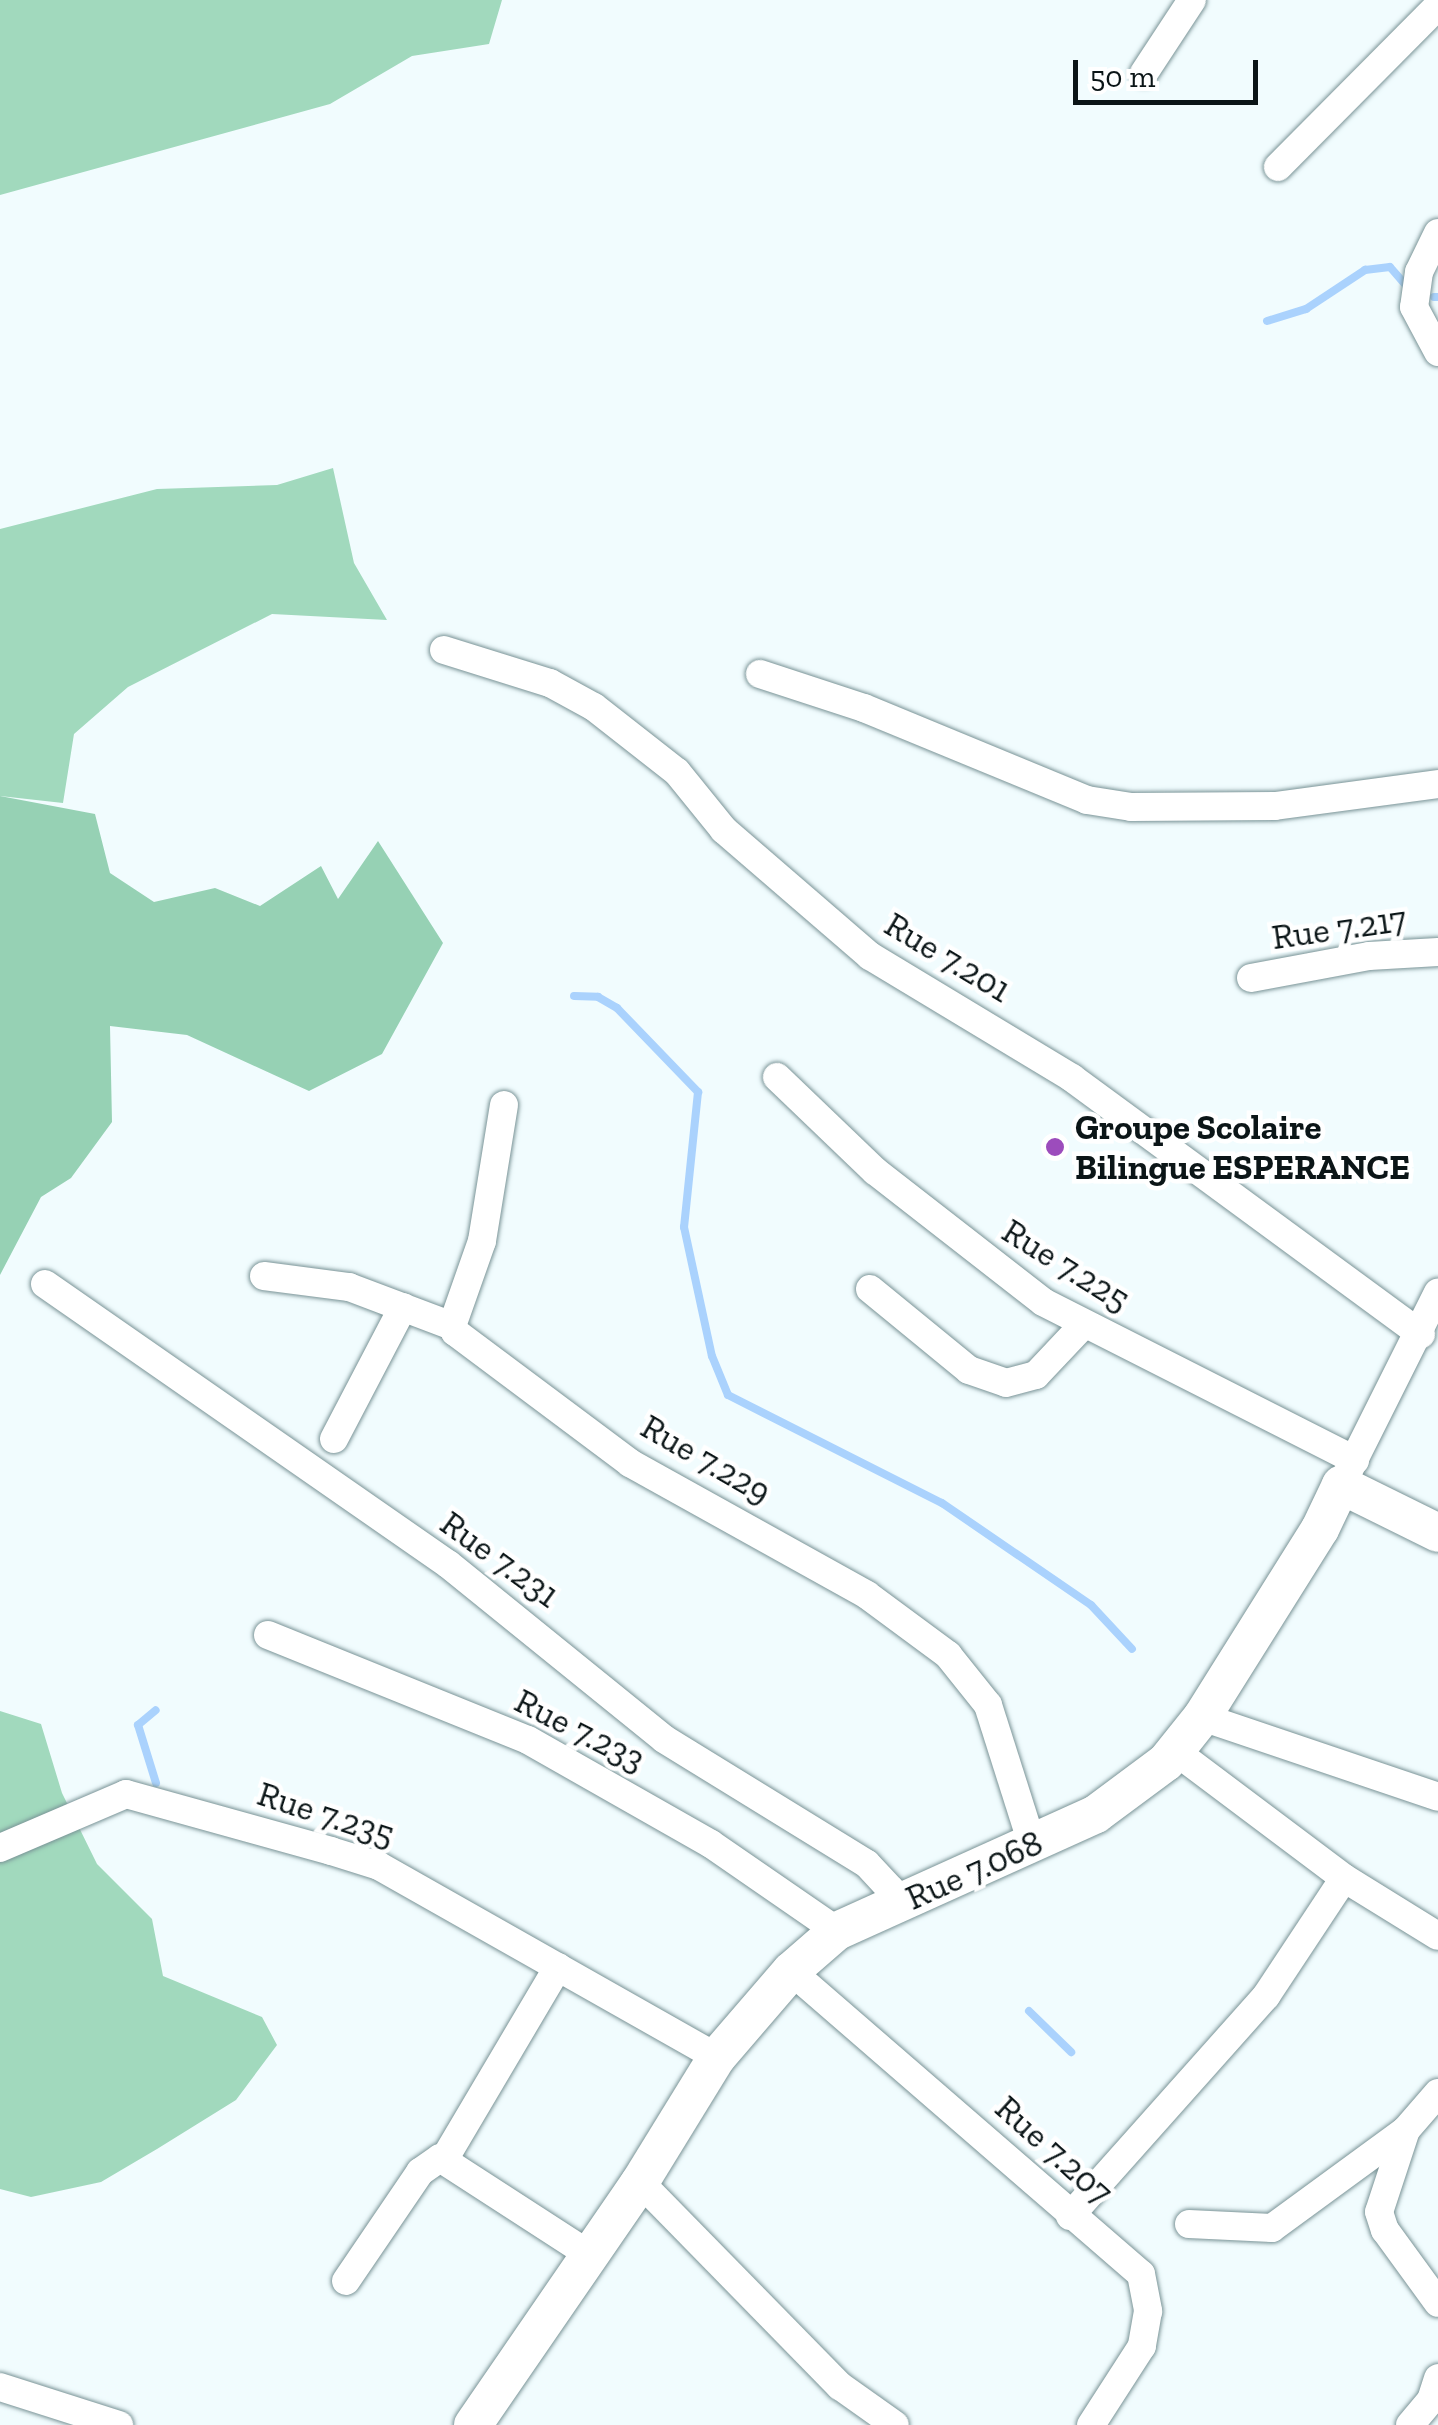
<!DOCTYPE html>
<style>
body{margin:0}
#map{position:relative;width:1438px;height:2425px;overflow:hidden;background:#f1fcfe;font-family:"Zilla Slab",serif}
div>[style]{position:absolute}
.green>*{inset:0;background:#a1d9bd}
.forest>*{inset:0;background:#96d1b4}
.stream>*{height:8px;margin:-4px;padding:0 4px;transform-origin:4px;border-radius:4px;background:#aad2fd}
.roads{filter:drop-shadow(0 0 2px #799396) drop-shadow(0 0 2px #799396)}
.street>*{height:28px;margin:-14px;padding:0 14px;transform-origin:14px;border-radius:14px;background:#fff}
.secondary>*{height:38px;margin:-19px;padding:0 19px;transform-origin:19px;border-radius:19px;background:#fff}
.dots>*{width:28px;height:28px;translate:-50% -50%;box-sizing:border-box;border:5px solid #fff;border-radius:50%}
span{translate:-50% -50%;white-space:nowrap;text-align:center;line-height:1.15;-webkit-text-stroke:9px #fff;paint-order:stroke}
.street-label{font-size:35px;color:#0b1517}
.poi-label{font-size:35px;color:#0b1517;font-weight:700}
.left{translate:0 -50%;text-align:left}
.scale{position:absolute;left:1073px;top:60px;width:185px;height:45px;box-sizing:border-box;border:5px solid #0b1517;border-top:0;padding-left:12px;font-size:30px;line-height:35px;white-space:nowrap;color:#0b1517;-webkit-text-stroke:8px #fff;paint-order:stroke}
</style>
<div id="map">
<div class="green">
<i style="clip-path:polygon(0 0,502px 0,489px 44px,412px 56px,330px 104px,0 195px)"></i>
<i style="clip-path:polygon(333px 468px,354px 563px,387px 620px,272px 614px,128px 687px,74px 734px,63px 803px,0 796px,0 529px,157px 489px,277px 485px)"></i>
<i style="clip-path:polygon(0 1711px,41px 1724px,62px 1793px,97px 1864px,152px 1919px,163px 1976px,262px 2017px,277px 2045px,236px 2100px,157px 2149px,101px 2182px,31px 2197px,0 2189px)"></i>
</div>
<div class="forest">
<i style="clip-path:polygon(0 796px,95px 814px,110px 873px,154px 902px,215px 888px,260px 906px,321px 866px,338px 899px,378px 841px,443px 943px,382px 1054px,309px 1091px,187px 1035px,110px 1026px,112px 1122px,71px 1178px,41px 1197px,0 1275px)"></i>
</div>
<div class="stream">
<i style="left:1434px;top:297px;width:4px"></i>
<i style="left:1267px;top:321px;width:41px;rotate:-17.1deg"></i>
<i style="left:1306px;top:309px;width:71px;rotate:-33.5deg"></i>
<i style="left:1365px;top:270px;width:25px;rotate:-7deg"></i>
<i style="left:1390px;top:267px;width:28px;rotate:49deg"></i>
<i style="left:574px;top:996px;width:24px;rotate:2deg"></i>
<i style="left:598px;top:997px;width:22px;rotate:30deg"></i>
<i style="left:617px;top:1008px;width:117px;rotate:46deg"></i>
<i style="left:698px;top:1092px;width:136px;rotate:95.9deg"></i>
<i style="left:684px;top:1227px;width:132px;rotate:77.8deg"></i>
<i style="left:712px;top:1356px;width:42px;rotate:67.7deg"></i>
<i style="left:728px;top:1395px;width:240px;rotate:26.8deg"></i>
<i style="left:942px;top:1503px;width:181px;rotate:34.4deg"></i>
<i style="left:1091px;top:1605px;width:60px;rotate:47deg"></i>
<i style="left:156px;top:1783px;width:61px;rotate:-107.2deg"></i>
<i style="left:138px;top:1725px;width:23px;rotate:-40deg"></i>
<i style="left:1029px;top:2011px;width:59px;rotate:44.3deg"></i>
</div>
<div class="roads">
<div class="street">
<i style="left:1144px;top:73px;width:87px;rotate:-56.7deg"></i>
<i style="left:1278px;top:167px;width:227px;rotate:-45.2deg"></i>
<i style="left:1438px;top:233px;width:43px;rotate:116deg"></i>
<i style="left:1419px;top:272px;width:35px;rotate:98deg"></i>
<i style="left:1414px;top:307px;width:51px;rotate:61.9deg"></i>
<i style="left:444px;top:650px;width:111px;rotate:17.3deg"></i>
<i style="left:550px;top:683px;width:50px;rotate:28.6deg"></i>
<i style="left:594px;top:707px;width:105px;rotate:38.1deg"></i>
<i style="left:677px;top:772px;width:75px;rotate:51deg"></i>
<i style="left:724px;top:830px;width:193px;rotate:40.8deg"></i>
<i style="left:870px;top:956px;width:236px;rotate:31.1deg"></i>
<i style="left:1072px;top:1078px;width:433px;rotate:36.3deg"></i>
<i style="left:760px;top:674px;width:109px;rotate:18.1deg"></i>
<i style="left:864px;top:708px;width:241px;rotate:22.4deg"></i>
<i style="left:1087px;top:800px;width:45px;rotate:9deg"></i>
<i style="left:1131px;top:807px;width:144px;rotate:-0.4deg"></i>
<i style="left:1275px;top:806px;width:164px;rotate:-7.7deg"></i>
<i style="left:1251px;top:978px;width:120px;rotate:-10.6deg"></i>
<i style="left:1369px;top:956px;width:69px;rotate:-3.3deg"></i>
<i style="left:777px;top:1077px;width:136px;rotate:43.8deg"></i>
<i style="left:875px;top:1171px;width:213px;rotate:37.9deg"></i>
<i style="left:1043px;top:1302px;width:350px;rotate:26.9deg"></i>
<i style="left:504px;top:1105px;width:138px;rotate:99.2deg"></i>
<i style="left:482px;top:1241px;width:90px;rotate:109.4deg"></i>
<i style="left:452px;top:1326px;width:7px;rotate:63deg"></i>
<i style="left:455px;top:1332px;width:219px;rotate:36.8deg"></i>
<i style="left:630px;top:1463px;width:271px;rotate:29.1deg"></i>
<i style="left:867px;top:1595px;width:101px;rotate:36.5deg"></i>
<i style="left:948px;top:1655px;width:64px;rotate:51.3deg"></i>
<i style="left:988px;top:1705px;width:146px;rotate:72.4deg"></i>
<i style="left:264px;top:1276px;width:86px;rotate:7.4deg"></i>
<i style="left:349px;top:1287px;width:110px;rotate:20.7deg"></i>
<i style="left:45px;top:1284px;width:491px;rotate:34.8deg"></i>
<i style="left:448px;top:1564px;width:278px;rotate:39deg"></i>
<i style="left:664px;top:1739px;width:238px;rotate:31.6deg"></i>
<i style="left:867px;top:1864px;width:35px;rotate:47deg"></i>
<i style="left:891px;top:1890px;width:17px;rotate:90deg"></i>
<i style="left:870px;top:1289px;width:128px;rotate:39.3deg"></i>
<i style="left:969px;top:1370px;width:39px;rotate:19deg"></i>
<i style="left:1006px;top:1383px;width:31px;rotate:-15deg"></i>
<i style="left:1036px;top:1375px;width:70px;rotate:-46.7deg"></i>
<i style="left:334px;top:1439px;width:149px;rotate:-62.4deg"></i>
<i style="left:1347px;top:1474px;width:203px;rotate:-63.4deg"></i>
<i style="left:268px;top:1635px;width:280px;rotate:22deg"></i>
<i style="left:528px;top:1740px;width:210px;rotate:29.6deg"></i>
<i style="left:711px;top:1844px;width:153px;rotate:34.6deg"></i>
<i style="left:1202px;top:1717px;width:249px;rotate:18.7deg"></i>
<i style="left:1175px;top:1751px;width:211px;rotate:36.9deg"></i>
<i style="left:1344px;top:1878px;width:110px;rotate:31.7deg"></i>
<i style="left:0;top:1848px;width:137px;rotate:-23.2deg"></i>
<i style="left:126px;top:1794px;width:213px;rotate:15.5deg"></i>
<i style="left:331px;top:1851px;width:50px;rotate:17.4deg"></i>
<i style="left:379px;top:1866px;width:388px;rotate:29.5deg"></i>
<i style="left:791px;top:1971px;width:463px;rotate:40.9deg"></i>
<i style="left:1141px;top:2274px;width:38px;rotate:79deg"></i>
<i style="left:1148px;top:2311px;width:36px;rotate:100deg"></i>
<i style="left:1142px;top:2346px;width:94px;rotate:122.8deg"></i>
<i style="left:1438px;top:2093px;width:49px;rotate:130.9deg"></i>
<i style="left:1406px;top:2130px;width:86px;rotate:108.2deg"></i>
<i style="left:1379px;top:2212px;width:19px;rotate:72deg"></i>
<i style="left:1385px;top:2230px;width:90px;rotate:54deg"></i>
<i style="left:445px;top:2158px;width:222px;rotate:-59.4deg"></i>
<i style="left:640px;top:2182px;width:286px;rotate:45.6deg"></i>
<i style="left:840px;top:2386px;width:67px;rotate:35.3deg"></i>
<i style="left:1070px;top:2216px;width:295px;rotate:-48.3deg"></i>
<i style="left:1266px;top:1996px;width:141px;rotate:-56.5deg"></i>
<i style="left:1189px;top:2224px;width:83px;rotate:2.8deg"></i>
<i style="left:1272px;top:2228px;width:166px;rotate:-36.2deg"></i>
<i style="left:346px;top:2281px;width:132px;rotate:-55.8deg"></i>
<i style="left:420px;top:2172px;width:24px;rotate:-35deg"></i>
<i style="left:440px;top:2158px;width:179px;rotate:32.9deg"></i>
<i style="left:0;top:2387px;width:125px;rotate:17.7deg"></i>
<i style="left:1410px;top:2425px;width:33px;rotate:-50deg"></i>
<i style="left:1431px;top:2400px;width:23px;rotate:-72deg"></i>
</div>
<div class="secondary">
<i style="left:473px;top:2425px;width:295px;rotate:-55.5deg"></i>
<i style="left:640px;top:2182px;width:147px;rotate:-58.4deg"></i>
<i style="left:717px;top:2057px;width:113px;rotate:-49.3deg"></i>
<i style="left:791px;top:1971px;width:61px;rotate:-41deg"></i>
<i style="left:837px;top:1931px;width:284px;rotate:-24.3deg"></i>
<i style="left:1096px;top:1814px;width:87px;rotate:-36.6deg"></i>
<i style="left:1166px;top:1762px;width:58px;rotate:-51.3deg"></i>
<i style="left:1202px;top:1717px;width:222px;rotate:-57.9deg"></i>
<i style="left:1320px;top:1529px;width:49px;rotate:-64.5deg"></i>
<i style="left:1341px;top:1485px;width:108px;rotate:26.3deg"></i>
</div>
</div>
<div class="dots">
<i style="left:1055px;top:1147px;background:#9c4cbc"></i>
</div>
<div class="street-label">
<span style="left:1339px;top:928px;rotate:-8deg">Rue 7.217</span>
<span style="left:948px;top:957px;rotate:31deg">Rue 7.201</span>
<span style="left:1066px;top:1265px;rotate:32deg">Rue 7.225</span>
<span style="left:706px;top:1459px;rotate:30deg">Rue 7.229</span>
<span style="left:500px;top:1559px;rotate:36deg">Rue 7.231</span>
<span style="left:580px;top:1730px;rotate:27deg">Rue 7.233</span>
<span style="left:326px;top:1814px;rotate:18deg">Rue 7.235</span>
<span style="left:974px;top:1870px;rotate:-24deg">Rue 7.068</span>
<span style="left:1054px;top:2150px;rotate:42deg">Rue 7.207</span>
</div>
<div class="poi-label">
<span class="left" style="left:1075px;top:1147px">Groupe Scolaire<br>Bilingue ESPERANCE</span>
</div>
<div class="scale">50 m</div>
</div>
